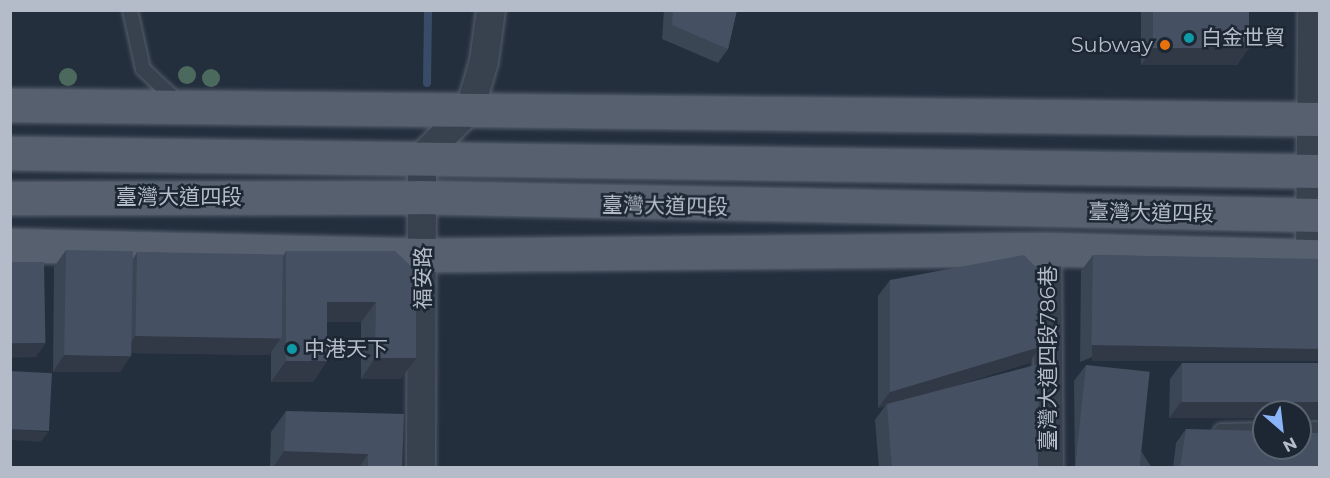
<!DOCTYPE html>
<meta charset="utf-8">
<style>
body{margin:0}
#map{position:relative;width:1330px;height:478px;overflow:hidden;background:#242f3e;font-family:Montserrat,"Noto Sans TC",sans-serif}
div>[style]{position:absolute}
.stream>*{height:8px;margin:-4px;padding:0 4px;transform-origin:4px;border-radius:4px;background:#394c67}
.roads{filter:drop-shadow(0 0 2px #565f6c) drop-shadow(0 0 2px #565f6c)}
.lane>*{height:14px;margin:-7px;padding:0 7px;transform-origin:7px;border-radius:7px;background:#38414e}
.street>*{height:28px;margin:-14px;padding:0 14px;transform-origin:14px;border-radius:14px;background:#38414e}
.primary>*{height:33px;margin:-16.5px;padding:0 16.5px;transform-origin:16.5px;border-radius:16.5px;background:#56606e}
.trees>*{width:18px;height:18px;margin:-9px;border-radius:50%;background:#4b6a5d}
.wall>*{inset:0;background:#3b4654}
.shaded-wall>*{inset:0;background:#303945;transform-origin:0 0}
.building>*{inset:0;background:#455162;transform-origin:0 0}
.dots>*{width:16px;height:16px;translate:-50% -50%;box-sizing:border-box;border:3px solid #1d2633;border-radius:50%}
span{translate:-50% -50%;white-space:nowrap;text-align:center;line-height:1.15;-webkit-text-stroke:5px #1d2633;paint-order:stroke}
.poi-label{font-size:21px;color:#b4bcc9}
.left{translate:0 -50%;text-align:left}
.right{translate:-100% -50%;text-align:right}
.street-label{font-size:21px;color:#b4bcc9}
.frame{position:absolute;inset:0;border:12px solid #b4bcc9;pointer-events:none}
.north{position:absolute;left:1252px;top:400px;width:60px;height:60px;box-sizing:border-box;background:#1d2633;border:2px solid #59626f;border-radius:50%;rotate:152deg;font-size:16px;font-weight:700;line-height:24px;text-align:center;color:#b4bcc9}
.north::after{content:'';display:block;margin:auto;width:21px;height:27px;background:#8ab4f8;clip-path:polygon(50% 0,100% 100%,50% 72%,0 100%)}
</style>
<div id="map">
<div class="stream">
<i style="left:427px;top:83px;width:73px;rotate:-89.2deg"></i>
</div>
<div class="roads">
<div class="lane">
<i style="left:130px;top:10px;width:60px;rotate:77.6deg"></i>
<i style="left:143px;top:69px;width:47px;rotate:43.3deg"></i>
<i style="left:1300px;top:429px;width:20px"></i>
<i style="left:1221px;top:431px;width:43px;rotate:-1.3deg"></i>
</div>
<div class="street">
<i style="left:1047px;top:249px;width:219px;rotate:89.5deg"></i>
<i style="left:1310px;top:256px;width:246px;rotate:-89.5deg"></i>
<i style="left:421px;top:468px;width:311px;rotate:-89.8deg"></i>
<i style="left:422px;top:157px;width:68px;rotate:-45deg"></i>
<i style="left:470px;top:109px;width:50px;rotate:-73.7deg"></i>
<i style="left:484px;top:61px;width:51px;rotate:-82.2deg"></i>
</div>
<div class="primary">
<i style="left:10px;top:105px;width:1310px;rotate:0.61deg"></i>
<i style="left:10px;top:153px;width:1310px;rotate:0.79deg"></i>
<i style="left:10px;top:198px;width:409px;rotate:-0.1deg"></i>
<i style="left:419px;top:197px;width:901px;rotate:1.14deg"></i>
<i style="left:10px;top:245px;width:414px;rotate:1.4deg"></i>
<i style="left:424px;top:255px;width:623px;rotate:-0.55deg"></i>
<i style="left:1047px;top:249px;width:273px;rotate:1.5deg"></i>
</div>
</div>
<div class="trees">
<i style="left:187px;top:75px"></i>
<i style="left:68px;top:77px"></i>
<i style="left:211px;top:78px"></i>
</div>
<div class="wall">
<i style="clip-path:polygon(664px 10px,737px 10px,728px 49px,718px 63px,662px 39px)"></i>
<i style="clip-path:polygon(1141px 10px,1249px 10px,1249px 48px,1237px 65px,1141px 65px)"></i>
<i style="clip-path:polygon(66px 250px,133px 259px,137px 252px,283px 256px,286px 251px,395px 251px,401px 379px,361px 379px,361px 322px,327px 322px,327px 361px,313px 382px,271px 382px,271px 352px,269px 355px,131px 353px,120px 372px,53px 372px,54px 267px)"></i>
<i style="clip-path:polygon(1093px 255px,1320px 260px,1080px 362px,1081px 271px)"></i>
<i style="clip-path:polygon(890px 280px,1029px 363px,938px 391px,1038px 468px,879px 468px,875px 420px,885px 406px,878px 408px,878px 296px)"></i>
<i style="clip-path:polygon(1182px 363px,1320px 364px,1320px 418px,1300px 418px,1300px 412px,1169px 418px,1170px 379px)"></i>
<i style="clip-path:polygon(1086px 365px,1152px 468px,1075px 468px,1074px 381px)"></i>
<i style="clip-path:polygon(286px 411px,402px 468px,270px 468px,271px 432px)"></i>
<i style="clip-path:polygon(1186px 429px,1320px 468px,1173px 468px,1176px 443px)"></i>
</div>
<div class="shaded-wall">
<i style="clip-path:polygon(1153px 48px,1249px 48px,1237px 65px,1141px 65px)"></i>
<i style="clip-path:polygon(327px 302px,376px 302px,361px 322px,313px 322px)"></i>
<i style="clip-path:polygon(135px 336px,281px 338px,269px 355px,124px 353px)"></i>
<i style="clip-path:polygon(46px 343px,36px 357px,10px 358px,10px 344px)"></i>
<i style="left:1320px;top:344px;width:17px;height:228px;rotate:90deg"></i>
<i style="clip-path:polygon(1040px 347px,1029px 363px,887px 406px,887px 404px,885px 406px,878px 408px,890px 392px)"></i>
<i style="clip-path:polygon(64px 355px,131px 356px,120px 372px,53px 372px)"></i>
<i style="clip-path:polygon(375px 358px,416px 358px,401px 379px,361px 379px)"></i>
<i style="clip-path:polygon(286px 361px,327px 361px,313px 382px,271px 382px)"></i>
<i style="clip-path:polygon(1181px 402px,1320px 402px,1320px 418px,1300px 418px,1300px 412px,1264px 412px,1264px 418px,1169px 418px)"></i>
<i style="clip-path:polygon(10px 429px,48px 432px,41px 442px,10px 440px)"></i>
<i style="clip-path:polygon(284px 451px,368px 454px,359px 468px,273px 468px)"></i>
</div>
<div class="building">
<i style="clip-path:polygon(673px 10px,737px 10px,728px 49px,672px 25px)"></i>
<i style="left:1153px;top:10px;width:96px;height:38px"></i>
<i style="left:66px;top:250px;width:67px;height:105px;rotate:1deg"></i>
<i style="clip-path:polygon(286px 251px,395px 251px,416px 271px,416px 358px,375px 358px,376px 302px,327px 302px,327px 361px,286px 361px)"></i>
<i style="left:137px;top:252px;width:146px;height:84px;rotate:1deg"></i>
<i style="clip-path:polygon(1024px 255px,1043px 274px,1040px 347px,890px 392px,890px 280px)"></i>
<i style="left:1093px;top:255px;width:227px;height:90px;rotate:1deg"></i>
<i style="left:44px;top:262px;width:81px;height:34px;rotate:89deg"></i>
<i style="left:1182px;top:363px;width:138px;height:39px"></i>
<i style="clip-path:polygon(1039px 364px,1038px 468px,892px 468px,887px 404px)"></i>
<i style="left:1086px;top:365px;width:64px;height:103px;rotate:6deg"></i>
<i style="left:10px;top:371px;width:42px;height:58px;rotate:3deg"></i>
<i style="clip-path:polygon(286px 411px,404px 414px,402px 468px,368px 468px,368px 454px,284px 451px)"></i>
<i style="clip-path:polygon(1186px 429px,1264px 431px,1264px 448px,1300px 448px,1300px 433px,1320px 433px,1320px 468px,1180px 468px)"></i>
<i style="clip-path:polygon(10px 467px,252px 467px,252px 468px)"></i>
</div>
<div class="dots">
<i style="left:1189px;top:38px;background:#0f9aa8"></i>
<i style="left:1165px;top:45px;background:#e8710a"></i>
<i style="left:292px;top:349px;background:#0f9aa8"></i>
</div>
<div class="poi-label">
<span class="left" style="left:1201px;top:38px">白金世貿</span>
<span class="right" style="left:1153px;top:45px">Subway</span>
<span class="left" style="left:304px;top:349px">中港天下</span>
</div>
<div class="street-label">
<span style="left:179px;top:197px">臺灣大道四段</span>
<span style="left:665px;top:206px;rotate:1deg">臺灣大道四段</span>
<span style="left:1151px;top:213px;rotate:1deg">臺灣大道四段</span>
<span style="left:423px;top:278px;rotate:-90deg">福安路</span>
<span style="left:1048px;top:358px;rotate:-90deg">臺灣大道四段786巷</span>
</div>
<div class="frame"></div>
<div class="north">N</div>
</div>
